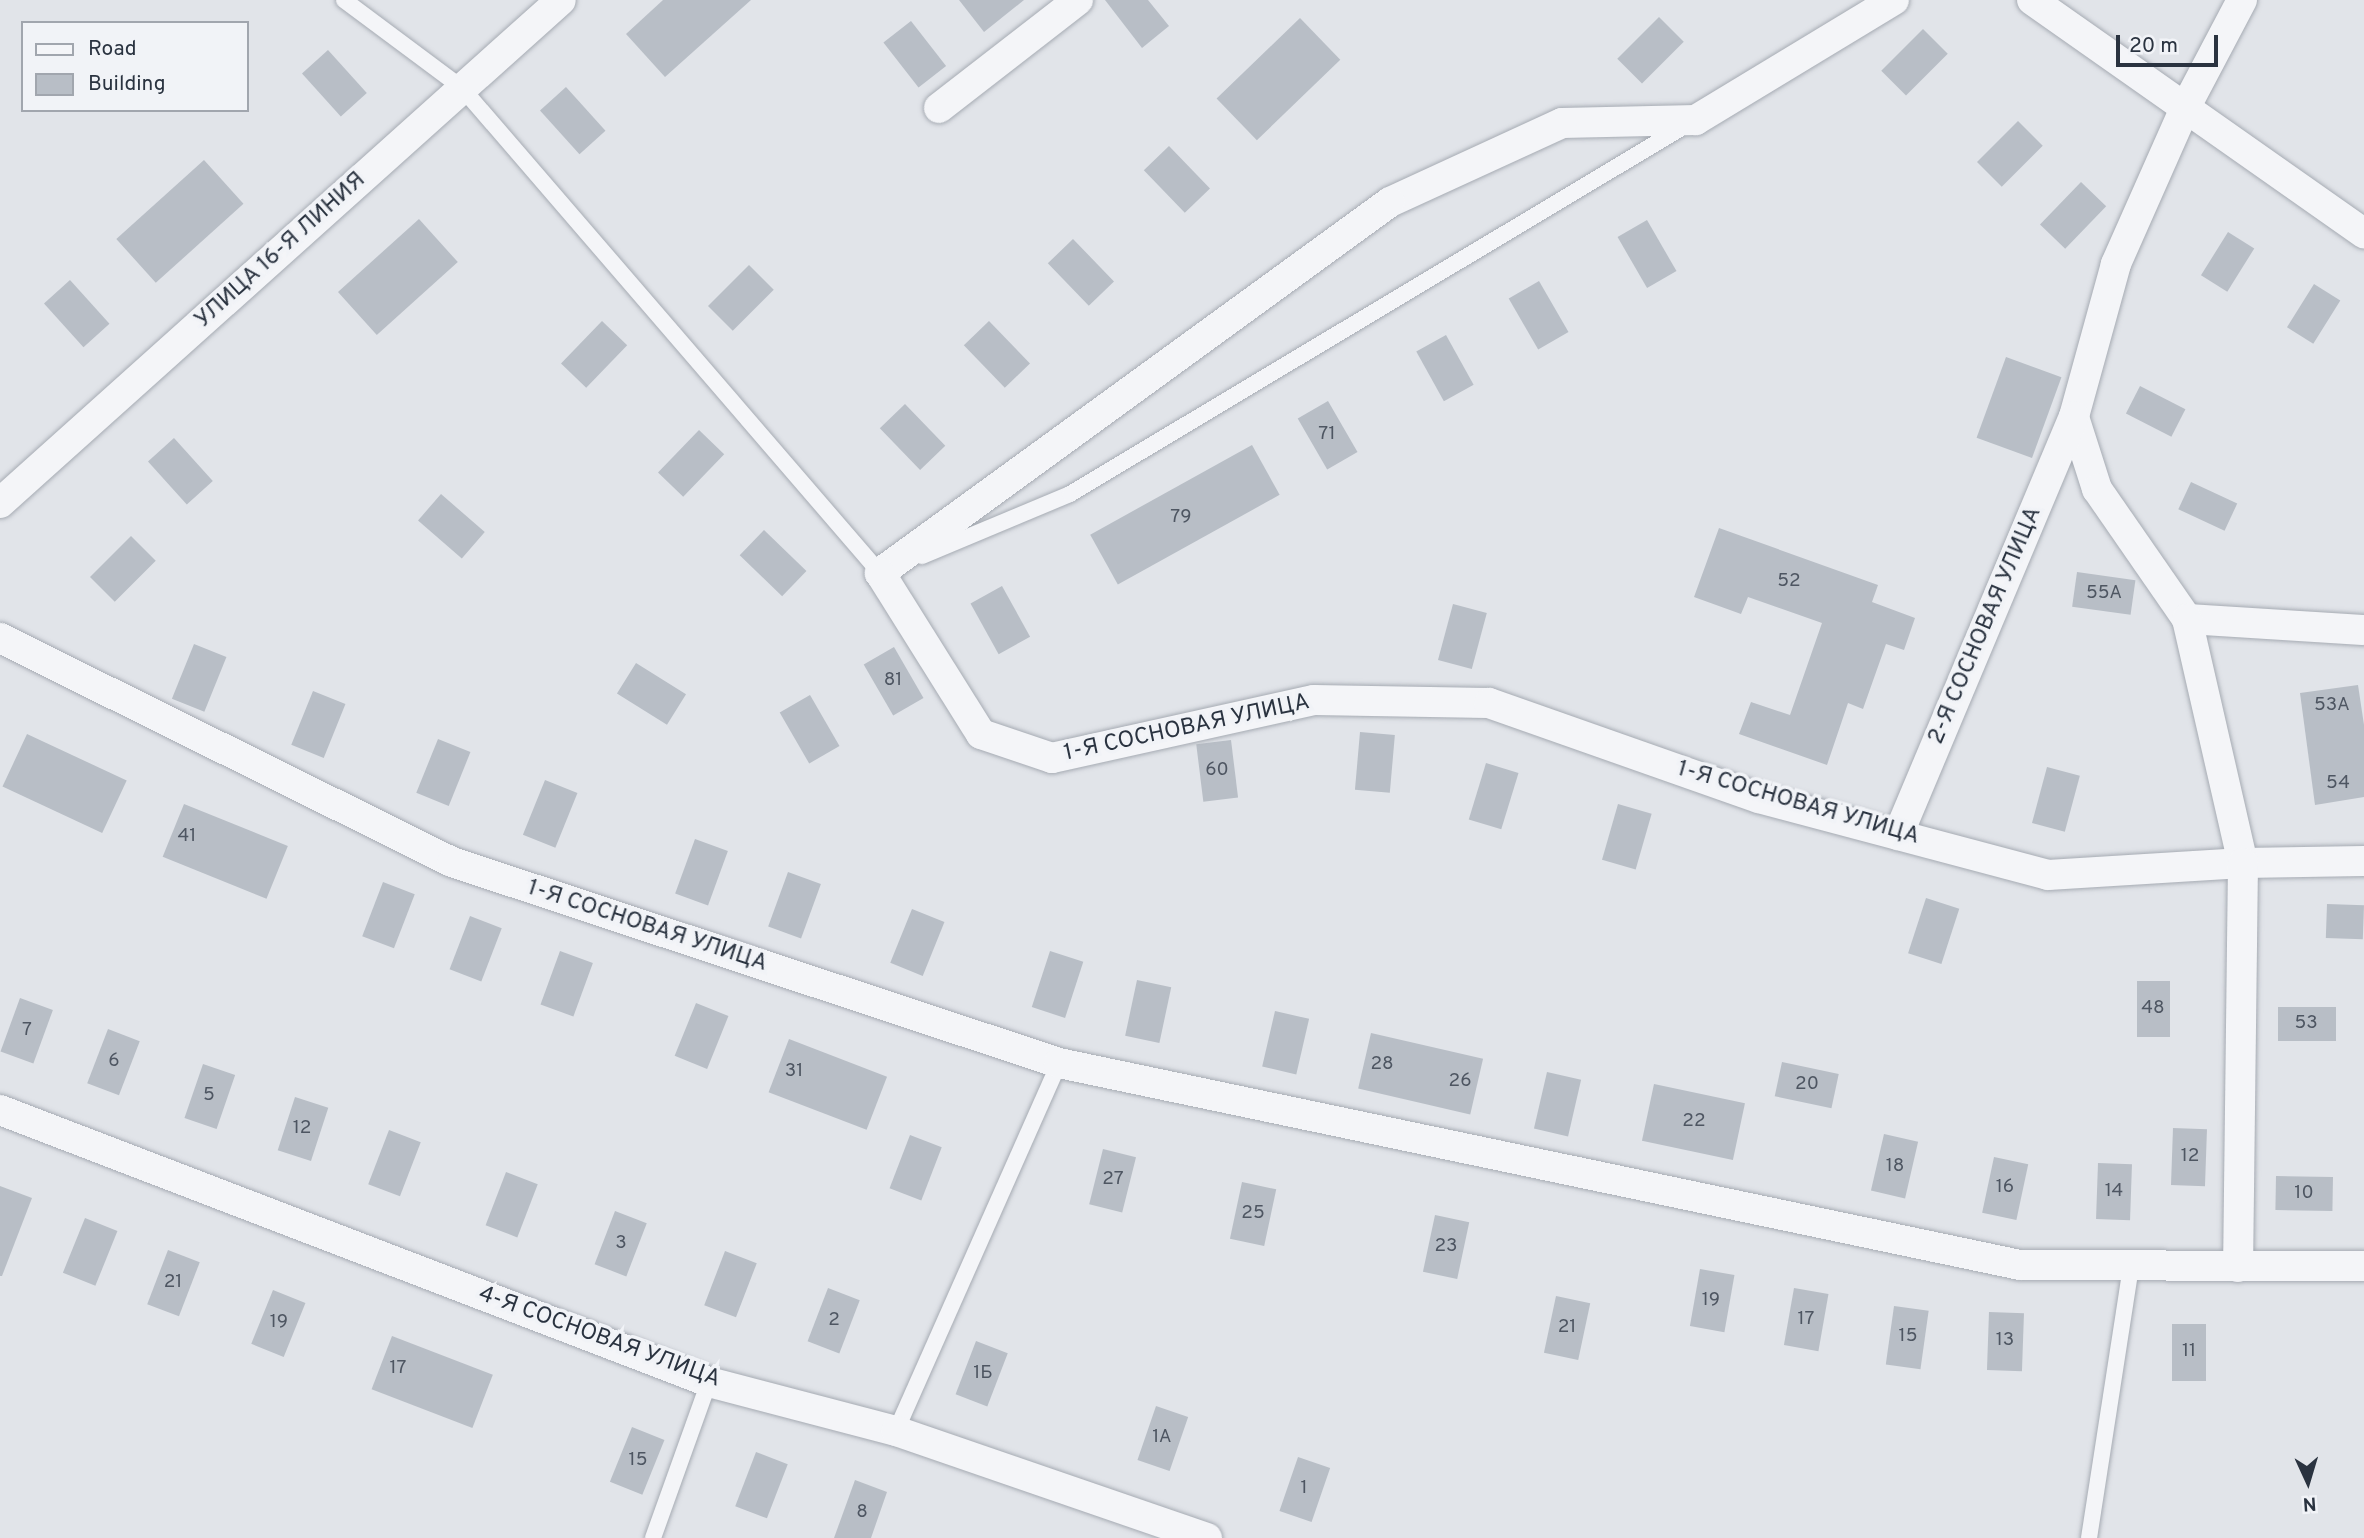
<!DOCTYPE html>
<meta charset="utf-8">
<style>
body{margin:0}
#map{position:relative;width:2364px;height:1538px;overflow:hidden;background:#e1e4e9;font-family:Overpass,sans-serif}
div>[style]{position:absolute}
.building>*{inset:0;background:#b8bec6;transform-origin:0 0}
.roads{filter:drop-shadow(0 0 2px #a6abb3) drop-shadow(0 0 2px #a6abb3)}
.lane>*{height:16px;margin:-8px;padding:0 8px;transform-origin:8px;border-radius:8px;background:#f4f5f8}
.street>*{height:30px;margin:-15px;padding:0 15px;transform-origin:15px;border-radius:15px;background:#f4f5f8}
span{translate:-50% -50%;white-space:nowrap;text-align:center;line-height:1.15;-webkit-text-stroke:7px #f1f3f7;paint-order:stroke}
.number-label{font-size:19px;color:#4e5662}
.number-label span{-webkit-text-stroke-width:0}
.street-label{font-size:23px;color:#2a3340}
.legend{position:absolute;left:21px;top:21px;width:228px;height:91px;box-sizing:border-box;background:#f1f3f7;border:2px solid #a1a6ae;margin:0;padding:9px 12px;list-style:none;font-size:21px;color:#2a3340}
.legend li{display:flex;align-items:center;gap:14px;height:35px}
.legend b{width:35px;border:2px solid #a1a6ae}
.north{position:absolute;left:2273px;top:1447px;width:70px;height:70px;-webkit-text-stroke:5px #f1f3f7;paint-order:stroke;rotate:176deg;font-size:19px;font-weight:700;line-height:28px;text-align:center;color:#2a3340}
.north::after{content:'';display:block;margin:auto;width:24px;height:32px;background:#2a3340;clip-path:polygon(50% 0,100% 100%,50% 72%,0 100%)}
.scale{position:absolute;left:2116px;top:35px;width:102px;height:32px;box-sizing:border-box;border:4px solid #2a3340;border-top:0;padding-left:9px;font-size:21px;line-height:24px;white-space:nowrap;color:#2a3340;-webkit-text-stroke:5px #f1f3f7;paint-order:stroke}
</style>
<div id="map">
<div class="building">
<i style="clip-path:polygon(663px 0,751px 0,665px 77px,626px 34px)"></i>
<i style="clip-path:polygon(959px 0,1024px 0,984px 32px)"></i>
<i style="clip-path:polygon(1105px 0,1148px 0,1169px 26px,1142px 48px)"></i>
<i style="left:1659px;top:17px;width:35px;height:59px;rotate:45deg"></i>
<i style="left:1300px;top:18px;width:58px;height:116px;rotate:46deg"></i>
<i style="left:911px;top:21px;width:57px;height:35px;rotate:52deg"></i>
<i style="left:1923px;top:29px;width:35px;height:59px;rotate:45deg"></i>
<i style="left:328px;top:50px;width:58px;height:35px;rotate:48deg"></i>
<i style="left:566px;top:87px;width:59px;height:35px;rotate:48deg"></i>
<i style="left:2018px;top:121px;width:35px;height:58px;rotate:45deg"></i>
<i style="left:1169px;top:146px;width:59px;height:35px;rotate:46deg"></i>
<i style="left:204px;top:160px;width:59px;height:118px;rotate:48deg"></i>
<i style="left:2081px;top:182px;width:35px;height:59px;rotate:44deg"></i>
<i style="left:419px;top:219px;width:58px;height:109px;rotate:48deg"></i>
<i style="left:1647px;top:220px;width:59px;height:34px;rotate:60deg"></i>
<i style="left:2228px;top:232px;width:31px;height:51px;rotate:32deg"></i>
<i style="left:1073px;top:239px;width:59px;height:35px;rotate:46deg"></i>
<i style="left:749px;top:265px;width:35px;height:58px;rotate:45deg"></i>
<i style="left:70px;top:280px;width:59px;height:35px;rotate:48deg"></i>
<i style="left:1539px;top:281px;width:59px;height:35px;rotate:60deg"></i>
<i style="left:2314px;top:284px;width:31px;height:51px;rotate:32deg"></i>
<i style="left:602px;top:321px;width:35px;height:59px;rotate:44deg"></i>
<i style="left:989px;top:321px;width:59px;height:35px;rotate:46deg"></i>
<i style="left:1446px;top:335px;width:57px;height:34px;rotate:61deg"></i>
<i style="left:2006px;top:357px;width:59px;height:86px;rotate:20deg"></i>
<i style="left:2140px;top:386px;width:51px;height:31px;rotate:27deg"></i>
<i style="left:1328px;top:401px;width:59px;height:35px;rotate:60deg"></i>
<i style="left:905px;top:404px;width:58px;height:35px;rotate:46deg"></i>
<i style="left:699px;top:430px;width:35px;height:59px;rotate:44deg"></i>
<i style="left:174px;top:438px;width:58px;height:35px;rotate:48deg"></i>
<i style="left:1252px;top:445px;width:57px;height:185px;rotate:61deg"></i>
<i style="left:2191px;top:482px;width:51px;height:30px;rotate:25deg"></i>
<i style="left:441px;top:494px;width:58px;height:35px;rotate:41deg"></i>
<i style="clip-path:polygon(1719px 528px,1878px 585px,1872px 602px,1915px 618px,1904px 650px,1886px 644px,1863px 709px,1848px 703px,1827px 765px,1739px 734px,1751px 702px,1790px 715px,1822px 623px,1748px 597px,1741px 614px,1694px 597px)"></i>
<i style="left:764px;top:530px;width:59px;height:35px;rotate:44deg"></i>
<i style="left:131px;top:536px;width:35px;height:58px;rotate:45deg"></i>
<i style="left:2077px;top:572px;width:59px;height:35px;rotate:8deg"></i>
<i style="left:1002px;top:586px;width:58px;height:36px;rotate:61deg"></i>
<i style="left:1453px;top:604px;width:35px;height:58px;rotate:15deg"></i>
<i style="left:194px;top:644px;width:35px;height:59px;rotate:22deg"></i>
<i style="left:894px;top:647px;width:59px;height:35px;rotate:60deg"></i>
<i style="left:636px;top:663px;width:59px;height:36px;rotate:32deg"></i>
<i style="clip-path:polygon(2358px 685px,2364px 725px,2364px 797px,2315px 805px,2300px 693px)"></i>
<i style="left:313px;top:691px;width:35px;height:58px;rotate:22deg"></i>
<i style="left:810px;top:695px;width:59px;height:35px;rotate:60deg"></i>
<i style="left:1360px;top:732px;width:35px;height:58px;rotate:5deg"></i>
<i style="left:27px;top:734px;width:110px;height:58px;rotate:25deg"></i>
<i style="left:438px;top:739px;width:35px;height:58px;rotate:22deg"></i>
<i style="left:1231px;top:740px;width:58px;height:35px;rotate:83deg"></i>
<i style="left:1486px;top:763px;width:34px;height:59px;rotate:17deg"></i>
<i style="left:2047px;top:767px;width:34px;height:58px;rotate:15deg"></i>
<i style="left:545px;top:780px;width:35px;height:59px;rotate:22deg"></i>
<i style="left:184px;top:804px;width:112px;height:57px;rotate:22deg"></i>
<i style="left:1618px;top:804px;width:35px;height:58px;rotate:16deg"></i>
<i style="left:695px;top:839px;width:35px;height:58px;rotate:20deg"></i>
<i style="left:788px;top:872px;width:35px;height:58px;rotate:20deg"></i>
<i style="left:383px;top:882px;width:34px;height:58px;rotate:21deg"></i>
<i style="left:1926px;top:898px;width:35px;height:58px;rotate:18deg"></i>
<i style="left:2327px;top:904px;width:37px;height:34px;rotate:2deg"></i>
<i style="left:912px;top:909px;width:35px;height:58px;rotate:22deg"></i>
<i style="left:470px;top:916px;width:34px;height:57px;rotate:21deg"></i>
<i style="left:560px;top:951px;width:35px;height:57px;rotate:20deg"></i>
<i style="left:1050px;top:951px;width:35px;height:59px;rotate:18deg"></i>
<i style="left:1137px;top:980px;width:35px;height:57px;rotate:12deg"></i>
<i style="left:2137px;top:981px;width:33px;height:56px"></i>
<i style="left:20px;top:998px;width:35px;height:57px;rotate:20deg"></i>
<i style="left:696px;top:1003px;width:35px;height:57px;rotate:22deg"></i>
<i style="left:2278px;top:1007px;width:58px;height:34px"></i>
<i style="left:1275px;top:1011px;width:35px;height:57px;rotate:13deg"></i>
<i style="left:108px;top:1029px;width:34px;height:58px;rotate:21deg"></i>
<i style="left:1371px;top:1033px;width:115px;height:57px;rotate:13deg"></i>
<i style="left:789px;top:1039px;width:105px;height:57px;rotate:21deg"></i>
<i style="left:1782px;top:1062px;width:58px;height:35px;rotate:12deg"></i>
<i style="left:203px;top:1064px;width:34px;height:57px;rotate:19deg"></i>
<i style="left:1547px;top:1072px;width:35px;height:58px;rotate:13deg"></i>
<i style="left:1654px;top:1084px;width:93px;height:58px;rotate:12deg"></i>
<i style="left:295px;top:1097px;width:35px;height:56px;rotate:18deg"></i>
<i style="left:2173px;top:1128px;width:34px;height:57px;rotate:2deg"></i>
<i style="left:389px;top:1130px;width:34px;height:58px;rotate:21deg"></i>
<i style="left:1884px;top:1134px;width:35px;height:58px;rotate:13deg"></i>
<i style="left:910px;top:1135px;width:34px;height:57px;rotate:21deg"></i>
<i style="left:1103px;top:1149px;width:34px;height:57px;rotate:14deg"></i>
<i style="left:1994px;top:1157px;width:35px;height:57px;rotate:12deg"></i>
<i style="left:2098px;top:1163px;width:34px;height:56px;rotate:2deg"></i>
<i style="left:506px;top:1172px;width:34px;height:57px;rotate:21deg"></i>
<i style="left:2276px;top:1176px;width:57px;height:34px;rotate:1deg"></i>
<i style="left:1242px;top:1182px;width:35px;height:58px;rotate:12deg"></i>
<i style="clip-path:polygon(0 1186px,32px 1198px,2px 1276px,0 1276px)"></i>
<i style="left:615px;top:1211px;width:34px;height:57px;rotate:21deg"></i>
<i style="left:1435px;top:1215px;width:35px;height:58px;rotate:12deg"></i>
<i style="left:85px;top:1218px;width:35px;height:59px;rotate:22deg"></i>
<i style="left:168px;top:1250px;width:34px;height:58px;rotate:21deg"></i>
<i style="left:725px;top:1251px;width:34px;height:58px;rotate:21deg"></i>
<i style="left:1700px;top:1269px;width:35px;height:58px;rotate:10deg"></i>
<i style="left:828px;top:1288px;width:34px;height:57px;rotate:21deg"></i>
<i style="left:1794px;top:1288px;width:35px;height:58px;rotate:10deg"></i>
<i style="left:273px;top:1290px;width:35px;height:58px;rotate:22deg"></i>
<i style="left:1556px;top:1296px;width:35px;height:58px;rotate:12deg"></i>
<i style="left:1894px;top:1306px;width:35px;height:59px;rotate:8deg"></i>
<i style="left:1989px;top:1312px;width:35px;height:58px;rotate:2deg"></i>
<i style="left:2172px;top:1324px;width:34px;height:57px"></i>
<i style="left:392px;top:1336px;width:108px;height:57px;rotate:21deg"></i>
<i style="left:976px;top:1341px;width:34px;height:57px;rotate:21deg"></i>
<i style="left:1156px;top:1406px;width:34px;height:57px;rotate:19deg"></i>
<i style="left:632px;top:1427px;width:35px;height:59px;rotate:22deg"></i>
<i style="left:756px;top:1452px;width:34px;height:58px;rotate:21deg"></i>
<i style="left:1298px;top:1457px;width:34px;height:57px;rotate:19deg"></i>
<i style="clip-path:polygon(855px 1480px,887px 1492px,871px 1538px,834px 1538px)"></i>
</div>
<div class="roads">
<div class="lane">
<i style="left:344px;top:0;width:147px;rotate:36.7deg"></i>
<i style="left:462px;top:88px;width:640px;rotate:49.24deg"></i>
<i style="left:880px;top:573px;width:5px;rotate:-22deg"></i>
<i style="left:922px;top:556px;width:160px;rotate:-22.7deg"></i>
<i style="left:1070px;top:494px;width:720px;rotate:-30.91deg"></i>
<i style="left:896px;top:1431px;width:402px;rotate:-66.1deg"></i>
<i style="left:653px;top:1538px;width:166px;rotate:-70.3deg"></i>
<i style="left:2089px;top:1538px;width:275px;rotate:-81.2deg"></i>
</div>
<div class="street">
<i style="left:1894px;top:0;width:232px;rotate:148.8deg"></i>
<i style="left:1696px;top:120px;width:134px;rotate:178.7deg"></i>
<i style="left:1562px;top:123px;width:189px;rotate:155.3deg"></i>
<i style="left:1390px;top:202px;width:631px;rotate:143.97deg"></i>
<i style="left:880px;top:573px;width:190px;rotate:57.9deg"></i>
<i style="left:981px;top:734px;width:75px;rotate:18.7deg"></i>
<i style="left:1052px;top:758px;width:268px;rotate:-12.5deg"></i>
<i style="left:1314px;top:700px;width:175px;rotate:1deg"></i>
<i style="left:1489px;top:703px;width:286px;rotate:19.4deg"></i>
<i style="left:1759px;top:798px;width:299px;rotate:14.9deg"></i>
<i style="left:2048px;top:875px;width:195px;rotate:-3.5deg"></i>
<i style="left:2243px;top:863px;width:121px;rotate:-0.9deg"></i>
<i style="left:2032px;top:0;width:406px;rotate:35.1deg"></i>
<i style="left:2242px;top:0;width:122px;rotate:117.8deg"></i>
<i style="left:2185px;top:108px;width:171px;rotate:113.9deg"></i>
<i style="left:2116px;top:264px;width:159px;rotate:105.4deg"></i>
<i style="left:2074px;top:417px;width:76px;rotate:72.3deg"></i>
<i style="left:2097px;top:489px;width:158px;rotate:55.3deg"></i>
<i style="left:2187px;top:619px;width:177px;rotate:3.6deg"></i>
<i style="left:939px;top:108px;width:176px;rotate:-37.8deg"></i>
<i style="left:0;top:503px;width:753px;rotate:-41.88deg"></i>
<i style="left:2187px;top:619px;width:250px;rotate:77.1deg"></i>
<i style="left:2243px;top:863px;width:404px;rotate:90.7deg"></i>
<i style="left:0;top:638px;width:504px;rotate:26.36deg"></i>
<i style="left:452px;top:862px;width:639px;rotate:18.32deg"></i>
<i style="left:1059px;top:1063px;width:982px;rotate:11.87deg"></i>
<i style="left:2020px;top:1265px;width:344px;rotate:0.2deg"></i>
<i style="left:1898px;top:835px;width:454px;rotate:-67.2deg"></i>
<i style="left:0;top:1110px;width:759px;rotate:20.99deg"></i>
<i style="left:709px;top:1382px;width:193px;rotate:14.7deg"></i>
<i style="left:896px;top:1431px;width:329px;rotate:19deg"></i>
</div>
</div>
<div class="number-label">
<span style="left:1327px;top:435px">71</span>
<span style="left:1181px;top:518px">79</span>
<span style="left:1789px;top:582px">52</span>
<span style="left:2104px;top:594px">55А</span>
<span style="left:893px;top:681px">81</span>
<span style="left:2332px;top:706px">53А</span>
<span style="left:1217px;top:771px">60</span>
<span style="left:2338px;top:784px">54</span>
<span style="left:187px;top:837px">41</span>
<span style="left:2153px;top:1009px">48</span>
<span style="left:2306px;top:1024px">53</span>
<span style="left:27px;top:1031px">7</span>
<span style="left:114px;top:1062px">6</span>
<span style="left:1382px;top:1065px">28</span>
<span style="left:794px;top:1072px">31</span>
<span style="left:1460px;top:1082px">26</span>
<span style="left:1807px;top:1085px">20</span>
<span style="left:209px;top:1096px">5</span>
<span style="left:1694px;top:1122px">22</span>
<span style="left:302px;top:1129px">12</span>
<span style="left:2190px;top:1157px">12</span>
<span style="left:1895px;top:1167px">18</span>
<span style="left:1113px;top:1180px">27</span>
<span style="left:2005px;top:1188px">16</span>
<span style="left:2114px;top:1192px">14</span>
<span style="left:2304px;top:1194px">10</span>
<span style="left:1253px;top:1214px">25</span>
<span style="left:621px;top:1244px">3</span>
<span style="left:1446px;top:1247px">23</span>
<span style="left:173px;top:1283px">21</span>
<span style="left:1711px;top:1301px">19</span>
<span style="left:1806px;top:1320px">17</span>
<span style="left:834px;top:1321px">2</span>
<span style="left:279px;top:1323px">19</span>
<span style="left:1567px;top:1328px">21</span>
<span style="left:1908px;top:1337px">15</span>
<span style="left:2005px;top:1341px">13</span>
<span style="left:2189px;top:1352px">11</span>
<span style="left:398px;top:1369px">17</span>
<span style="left:983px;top:1374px">1Б</span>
<span style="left:1162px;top:1438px">1А</span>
<span style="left:638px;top:1461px">15</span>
<span style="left:1304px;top:1489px">1</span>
<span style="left:862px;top:1513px">8</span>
</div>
<div class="street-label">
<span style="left:281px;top:251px;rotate:-42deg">УЛИЦА 16-Я ЛИНИЯ</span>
<span style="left:1986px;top:626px;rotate:-67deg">2-Я СОСНОВАЯ УЛИЦА</span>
<span style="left:1187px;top:729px;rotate:-12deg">1-Я СОСНОВАЯ УЛИЦА</span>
<span style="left:1798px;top:804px;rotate:16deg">1-Я СОСНОВАЯ УЛИЦА</span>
<span style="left:647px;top:927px;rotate:18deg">1-Я СОСНОВАЯ УЛИЦА</span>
<span style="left:599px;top:1338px;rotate:20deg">4-Я СОСНОВАЯ УЛИЦА</span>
</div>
<ul class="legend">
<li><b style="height:9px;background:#f4f5f8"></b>Road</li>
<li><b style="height:19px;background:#b8bec6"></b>Building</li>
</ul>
<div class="north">N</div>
<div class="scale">20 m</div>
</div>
